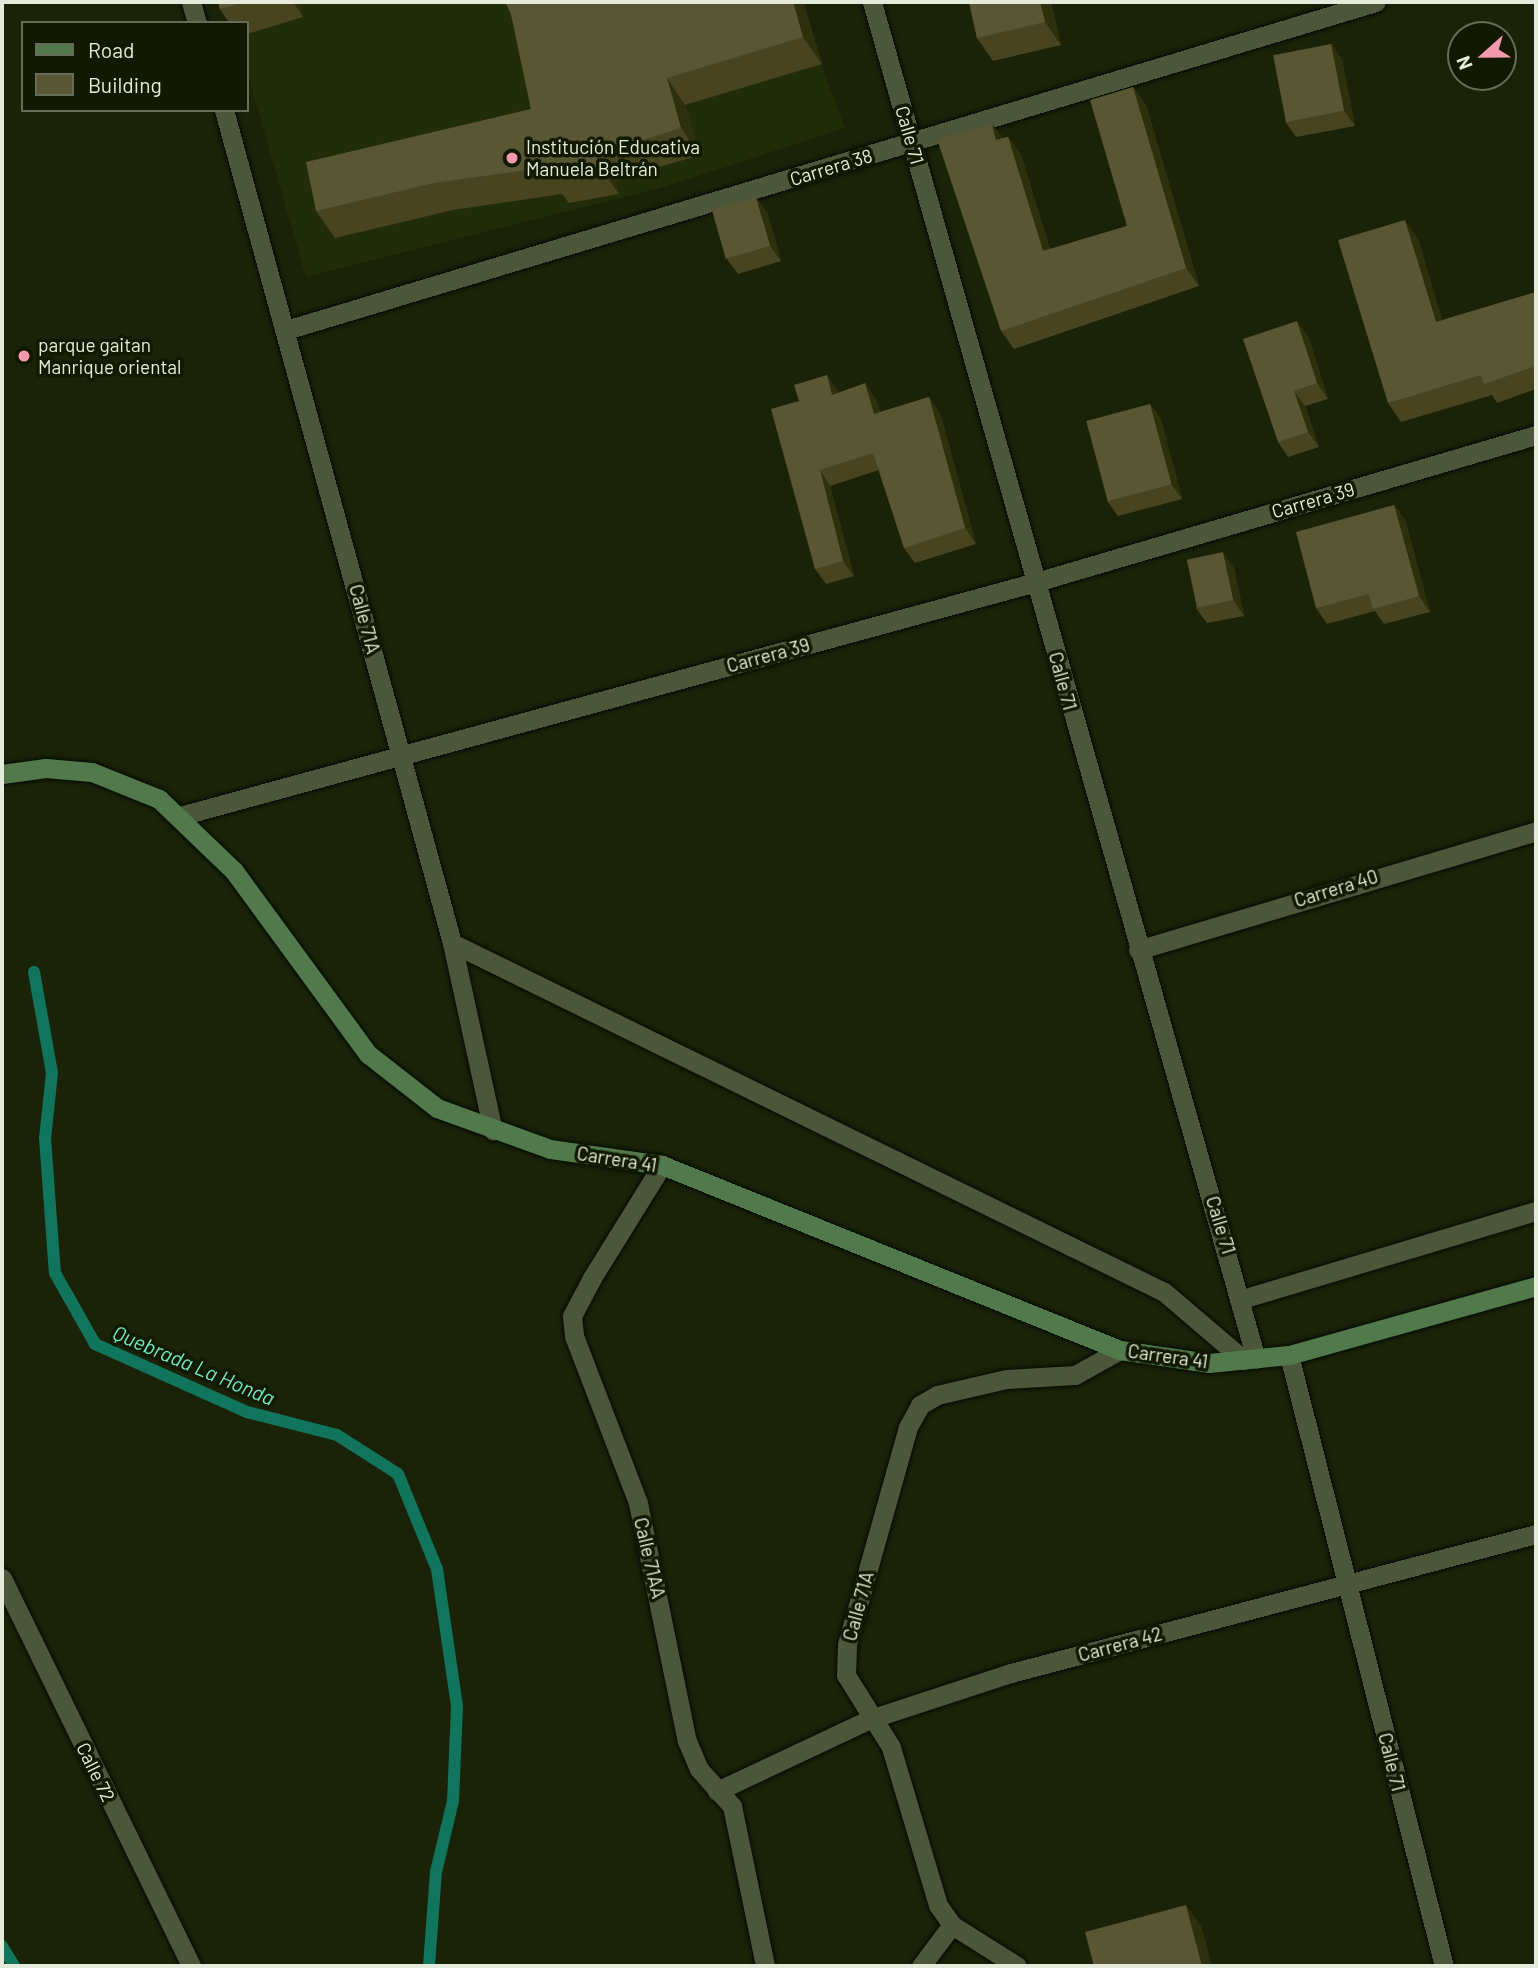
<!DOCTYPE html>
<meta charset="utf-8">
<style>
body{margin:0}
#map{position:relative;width:1538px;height:1968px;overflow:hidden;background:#1a2308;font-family:Barlow,sans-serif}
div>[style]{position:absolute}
.built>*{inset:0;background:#212c09}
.stream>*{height:12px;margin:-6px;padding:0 6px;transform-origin:6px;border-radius:6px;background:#11745d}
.roads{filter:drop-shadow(0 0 2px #050c00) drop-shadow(0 0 2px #050c00)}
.minor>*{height:19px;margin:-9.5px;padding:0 9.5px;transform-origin:9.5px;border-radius:9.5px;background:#4c563a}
.tertiary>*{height:19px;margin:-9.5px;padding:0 9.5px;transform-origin:9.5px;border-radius:9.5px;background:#4c563a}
.secondary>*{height:19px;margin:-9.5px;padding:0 9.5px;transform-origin:9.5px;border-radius:9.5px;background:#51794c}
.wall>*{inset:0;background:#48441f}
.shaded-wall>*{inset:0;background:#2e2f0d}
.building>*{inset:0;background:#595633;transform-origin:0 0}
.dots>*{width:19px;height:19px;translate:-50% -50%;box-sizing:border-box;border:4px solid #111901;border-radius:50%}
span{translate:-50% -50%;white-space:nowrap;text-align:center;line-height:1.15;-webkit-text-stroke:7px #111901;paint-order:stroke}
.street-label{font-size:19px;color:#e4ebda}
.poi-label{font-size:19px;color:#e4ebda}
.left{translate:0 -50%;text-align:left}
.water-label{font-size:21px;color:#6feac7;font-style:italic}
.frame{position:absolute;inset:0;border:4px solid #e4ebda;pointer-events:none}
.legend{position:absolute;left:21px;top:21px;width:228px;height:91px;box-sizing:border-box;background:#111901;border:2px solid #656d58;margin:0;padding:9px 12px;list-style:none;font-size:21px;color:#e4ebda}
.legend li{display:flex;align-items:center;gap:14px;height:35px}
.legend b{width:35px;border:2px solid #656d58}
.north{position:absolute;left:1447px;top:21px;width:70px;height:70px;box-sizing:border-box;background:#111901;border:2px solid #656d58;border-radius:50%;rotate:249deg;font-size:19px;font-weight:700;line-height:28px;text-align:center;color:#e4ebda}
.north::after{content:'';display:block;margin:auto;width:24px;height:32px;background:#f29aad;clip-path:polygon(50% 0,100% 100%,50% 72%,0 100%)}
</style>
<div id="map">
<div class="built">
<i style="clip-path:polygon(228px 2px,798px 2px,845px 128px,661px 188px,306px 277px,247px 72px,247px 23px)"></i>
</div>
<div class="stream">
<i style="left:34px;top:972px;width:103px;rotate:79.9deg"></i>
<i style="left:52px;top:1073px;width:65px;rotate:96.1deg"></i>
<i style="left:45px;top:1138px;width:135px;rotate:85.8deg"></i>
<i style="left:55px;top:1273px;width:81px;rotate:60.6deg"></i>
<i style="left:95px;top:1344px;width:167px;rotate:24.1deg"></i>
<i style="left:247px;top:1412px;width:93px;rotate:14.3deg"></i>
<i style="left:337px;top:1435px;width:72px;rotate:32.6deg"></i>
<i style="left:398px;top:1474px;width:103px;rotate:67.7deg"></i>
<i style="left:437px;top:1569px;width:138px;rotate:81.7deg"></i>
<i style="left:457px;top:1706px;width:95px;rotate:92.4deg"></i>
<i style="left:453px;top:1801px;width:73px;rotate:103.5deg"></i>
<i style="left:436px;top:1872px;width:94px;rotate:94.3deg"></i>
<i style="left:2px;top:1946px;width:23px;rotate:59deg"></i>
</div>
<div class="roads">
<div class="minor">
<i style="left:191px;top:2px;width:22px;rotate:74deg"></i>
<i style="left:872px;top:2px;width:1410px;rotate:74.2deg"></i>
<i style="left:224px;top:110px;width:864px;rotate:74.69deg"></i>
<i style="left:452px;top:943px;width:192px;rotate:77.7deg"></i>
<i style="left:286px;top:330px;width:1138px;rotate:-16.75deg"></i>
<i style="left:180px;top:816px;width:887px;rotate:-15.29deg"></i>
<i style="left:1036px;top:582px;width:521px;rotate:-16.38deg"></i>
<i style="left:452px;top:943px;width:793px;rotate:26.11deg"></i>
<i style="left:1164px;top:1292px;width:105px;rotate:40.4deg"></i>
<i style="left:1138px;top:950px;width:415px;rotate:-16.6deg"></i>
<i style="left:662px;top:1165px;width:133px;rotate:121.8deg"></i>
<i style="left:592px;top:1278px;width:43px;rotate:117.8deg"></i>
<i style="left:572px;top:1316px;width:20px;rotate:84deg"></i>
<i style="left:574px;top:1336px;width:179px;rotate:69deg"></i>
<i style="left:638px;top:1503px;width:243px;rotate:78.4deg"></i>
<i style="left:687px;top:1741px;width:30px;rotate:67deg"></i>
<i style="left:699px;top:1769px;width:50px;rotate:48.3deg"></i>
<i style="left:732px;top:1806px;width:163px;rotate:78.3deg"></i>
<i style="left:1242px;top:1299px;width:307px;rotate:-16.7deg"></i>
<i style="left:717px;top:1791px;width:169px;rotate:-25.2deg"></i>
<i style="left:870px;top:1719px;width:148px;rotate:-18.1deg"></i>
<i style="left:1011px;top:1673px;width:543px;rotate:-14.83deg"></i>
<i style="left:921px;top:1966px;width:51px;rotate:-52.9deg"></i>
<i style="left:1017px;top:1966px;width:77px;rotate:-147.8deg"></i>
<i style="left:952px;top:1925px;width:24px;rotate:-125deg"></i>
<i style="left:938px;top:1905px;width:165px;rotate:-106.6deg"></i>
<i style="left:891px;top:1747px;width:85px;rotate:-122deg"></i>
<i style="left:846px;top:1675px;width:31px;rotate:-88deg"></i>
<i style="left:847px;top:1644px;width:225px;rotate:-74.3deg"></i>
<i style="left:908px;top:1427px;width:25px;rotate:-61deg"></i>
<i style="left:920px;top:1405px;width:20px;rotate:-30deg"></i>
<i style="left:937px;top:1395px;width:71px;rotate:-13.1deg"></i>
<i style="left:1006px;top:1379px;width:69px;rotate:-3.3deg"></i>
<i style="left:1075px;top:1375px;width:51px;rotate:-29.1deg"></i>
</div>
<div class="tertiary">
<i style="left:1289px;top:1355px;width:630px;rotate:75.77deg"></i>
<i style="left:2px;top:1578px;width:432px;rotate:64deg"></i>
</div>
<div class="secondary">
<i style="left:2px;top:774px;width:44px;rotate:-7.8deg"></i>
<i style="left:46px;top:768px;width:46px;rotate:5deg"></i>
<i style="left:92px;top:772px;width:72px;rotate:21.9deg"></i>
<i style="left:159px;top:799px;width:104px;rotate:43.8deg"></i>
<i style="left:234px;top:871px;width:227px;rotate:53.8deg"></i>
<i style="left:368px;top:1054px;width:88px;rotate:38deg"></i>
<i style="left:437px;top:1108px;width:120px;rotate:19.9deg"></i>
<i style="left:550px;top:1149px;width:113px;rotate:8.1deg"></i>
<i style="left:662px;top:1165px;width:494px;rotate:22deg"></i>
<i style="left:1120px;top:1350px;width:90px;rotate:8.3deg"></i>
<i style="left:1209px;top:1363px;width:80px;rotate:-5.7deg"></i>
<i style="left:1289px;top:1355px;width:256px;rotate:-15.6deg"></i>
</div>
</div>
<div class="wall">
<i style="clip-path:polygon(218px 2px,300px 2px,303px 17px,247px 34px,247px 23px,229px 23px,220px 9px)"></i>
<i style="clip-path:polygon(803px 2px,822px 64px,685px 105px,700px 155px,615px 180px,619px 194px,569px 203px,562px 194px,453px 210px,335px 238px,316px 211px,531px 109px,511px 14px)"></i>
<i style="clip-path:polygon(969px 2px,1051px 2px,1061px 45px,993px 61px,977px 38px)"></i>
<i style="clip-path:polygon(1331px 44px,1342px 60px,1355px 126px,1296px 137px,1285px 121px)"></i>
<i style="clip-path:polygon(1133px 87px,1146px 105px,1199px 286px,1014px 349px,1001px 331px,1002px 138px,1008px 137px,1021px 155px,1050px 249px,1127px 226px)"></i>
<i style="clip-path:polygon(767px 212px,781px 261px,738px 274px,727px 259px)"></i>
<i style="clip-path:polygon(1418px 239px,1442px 320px,1536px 292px,1536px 389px,1497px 403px,1492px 395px,1401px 422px,1388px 403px)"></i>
<i style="clip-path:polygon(1308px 336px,1328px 399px,1305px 406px,1319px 447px,1288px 457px,1278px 442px)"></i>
<i style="clip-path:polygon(827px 375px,838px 393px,876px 399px,880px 412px,929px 397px,940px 413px,976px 544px,915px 563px,904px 548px,879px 470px,830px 486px,854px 576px,826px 584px,815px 569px,799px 401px)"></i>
<i style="clip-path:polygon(1150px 404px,1161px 419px,1182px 499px,1118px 516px,1107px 501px)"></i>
<i style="clip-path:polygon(1394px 505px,1405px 520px,1430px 612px,1384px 624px,1375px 611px,1327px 624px,1316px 608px)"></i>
<i style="clip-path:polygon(1234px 568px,1244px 616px,1207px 623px,1196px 608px)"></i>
</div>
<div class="shaded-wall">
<i style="clip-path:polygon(293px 2px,300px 2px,303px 17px)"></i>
<i style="clip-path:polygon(793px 2px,803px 2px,822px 64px,803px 37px)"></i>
<i style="clip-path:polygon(1040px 2px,1051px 2px,1061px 45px,1045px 22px)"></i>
<i style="clip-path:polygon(1331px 44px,1342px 60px,1355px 126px,1344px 111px)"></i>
<i style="clip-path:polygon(667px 78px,685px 105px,700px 155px,681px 128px)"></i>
<i style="clip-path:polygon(1133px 87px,1146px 105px,1199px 286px,1186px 268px)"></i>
<i style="clip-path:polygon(992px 124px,1005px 141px,996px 140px)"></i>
<i style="clip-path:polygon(1008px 137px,1021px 155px,1056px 269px,1043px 251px)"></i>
<i style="clip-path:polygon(596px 154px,615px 180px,619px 194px,600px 167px)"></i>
<i style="clip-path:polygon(756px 197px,767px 212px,781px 261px,770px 246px)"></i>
<i style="clip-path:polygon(1405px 220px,1418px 239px,1449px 341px,1436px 322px)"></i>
<i style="clip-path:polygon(1297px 321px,1308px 336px,1328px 399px,1317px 383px)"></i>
<i style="clip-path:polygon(827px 375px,838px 391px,843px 411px,832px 395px)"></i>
<i style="clip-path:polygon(865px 383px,876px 399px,885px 429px,874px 414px)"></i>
<i style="clip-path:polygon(1294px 391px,1305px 406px,1319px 447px,1308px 432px)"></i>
<i style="clip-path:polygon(929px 397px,940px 413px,976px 544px,965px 528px)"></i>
<i style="clip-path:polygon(1150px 404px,1161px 419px,1182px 499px,1171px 484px)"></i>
<i style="clip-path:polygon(820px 470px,830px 486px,854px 576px,843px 561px)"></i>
<i style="clip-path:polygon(1394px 505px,1405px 520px,1430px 612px,1419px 596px)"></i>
<i style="clip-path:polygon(1223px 552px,1234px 568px,1244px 616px,1233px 600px)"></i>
<i style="clip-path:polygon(1186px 1905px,1202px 1928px,1212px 1966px,1202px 1966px)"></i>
</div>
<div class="building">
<i style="clip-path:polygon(218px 2px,245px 2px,220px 9px)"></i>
<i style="clip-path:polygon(505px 2px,793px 2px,803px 37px,667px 78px,681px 128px,596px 154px,600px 167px,550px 177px,548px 167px,434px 183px,316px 211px,306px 162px,531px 109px,511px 14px)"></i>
<i style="clip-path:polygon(969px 2px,1040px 2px,1045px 22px,977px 38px)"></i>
<i style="left:1331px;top:44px;width:68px;height:59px;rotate:79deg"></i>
<i style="clip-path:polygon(1133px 87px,1186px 268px,1001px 331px,937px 139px,992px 124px,996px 140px,1008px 137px,1043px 251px,1127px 226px,1090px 100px)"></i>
<i style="left:756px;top:197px;width:51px;height:46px;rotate:74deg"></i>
<i style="clip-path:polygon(1405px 220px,1436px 322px,1536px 292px,1536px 366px,1484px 384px,1481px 375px,1388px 403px,1338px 240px)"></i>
<i style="clip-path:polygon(1297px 321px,1317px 383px,1294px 391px,1308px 432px,1278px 442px,1243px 339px)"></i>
<i style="clip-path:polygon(827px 375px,832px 395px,865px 383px,874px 414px,929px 397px,965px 528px,904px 548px,873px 453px,820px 470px,843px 561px,815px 569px,771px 409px,799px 401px,794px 385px)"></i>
<i style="left:1150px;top:404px;width:83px;height:66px;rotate:75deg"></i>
<i style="clip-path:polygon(1394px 505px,1419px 596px,1373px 609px,1369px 594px,1316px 608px,1296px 532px)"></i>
<i style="left:1223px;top:552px;width:49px;height:37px;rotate:78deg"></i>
<i style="clip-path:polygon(1186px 1905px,1202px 1966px,1094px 1966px,1085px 1932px)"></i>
</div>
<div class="dots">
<i style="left:512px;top:158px;background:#f29aad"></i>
<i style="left:24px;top:356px;background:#f29aad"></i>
</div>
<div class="street-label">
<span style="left:910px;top:135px;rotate:74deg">Calle 71</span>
<span style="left:831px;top:167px;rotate:-17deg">Carrera 38</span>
<span style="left:1313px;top:500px;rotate:-16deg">Carrera 39</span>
<span style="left:365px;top:619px;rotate:75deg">Calle 71A</span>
<span style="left:768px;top:655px;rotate:-15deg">Carrera 39</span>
<span style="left:1063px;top:681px;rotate:75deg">Calle 71</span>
<span style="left:1336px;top:888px;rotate:-17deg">Carrera 40</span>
<span style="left:617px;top:1159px;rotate:9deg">Carrera 41</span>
<span style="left:1221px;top:1225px;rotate:73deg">Calle 71</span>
<span style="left:1168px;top:1356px;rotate:8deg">Carrera 41</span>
<span style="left:650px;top:1558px;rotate:77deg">Calle 71AA</span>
<span style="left:858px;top:1606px;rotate:-75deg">Calle 71A</span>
<span style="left:1120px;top:1644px;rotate:-15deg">Carrera 42</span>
<span style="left:1392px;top:1762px;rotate:76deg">Calle 71</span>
<span style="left:96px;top:1772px;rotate:64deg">Calle 72</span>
</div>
<div class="poi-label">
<span class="left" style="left:526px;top:158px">Institución Educativa<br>Manuela Beltrán</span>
<span class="left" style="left:38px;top:356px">parque gaitan<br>Manrique oriental</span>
</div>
<div class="water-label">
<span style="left:194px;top:1365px;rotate:23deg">Quebrada La Honda</span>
</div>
<div class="frame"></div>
<ul class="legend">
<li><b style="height:9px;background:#51794c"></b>Road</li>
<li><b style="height:19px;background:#595633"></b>Building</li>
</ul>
<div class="north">N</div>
</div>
